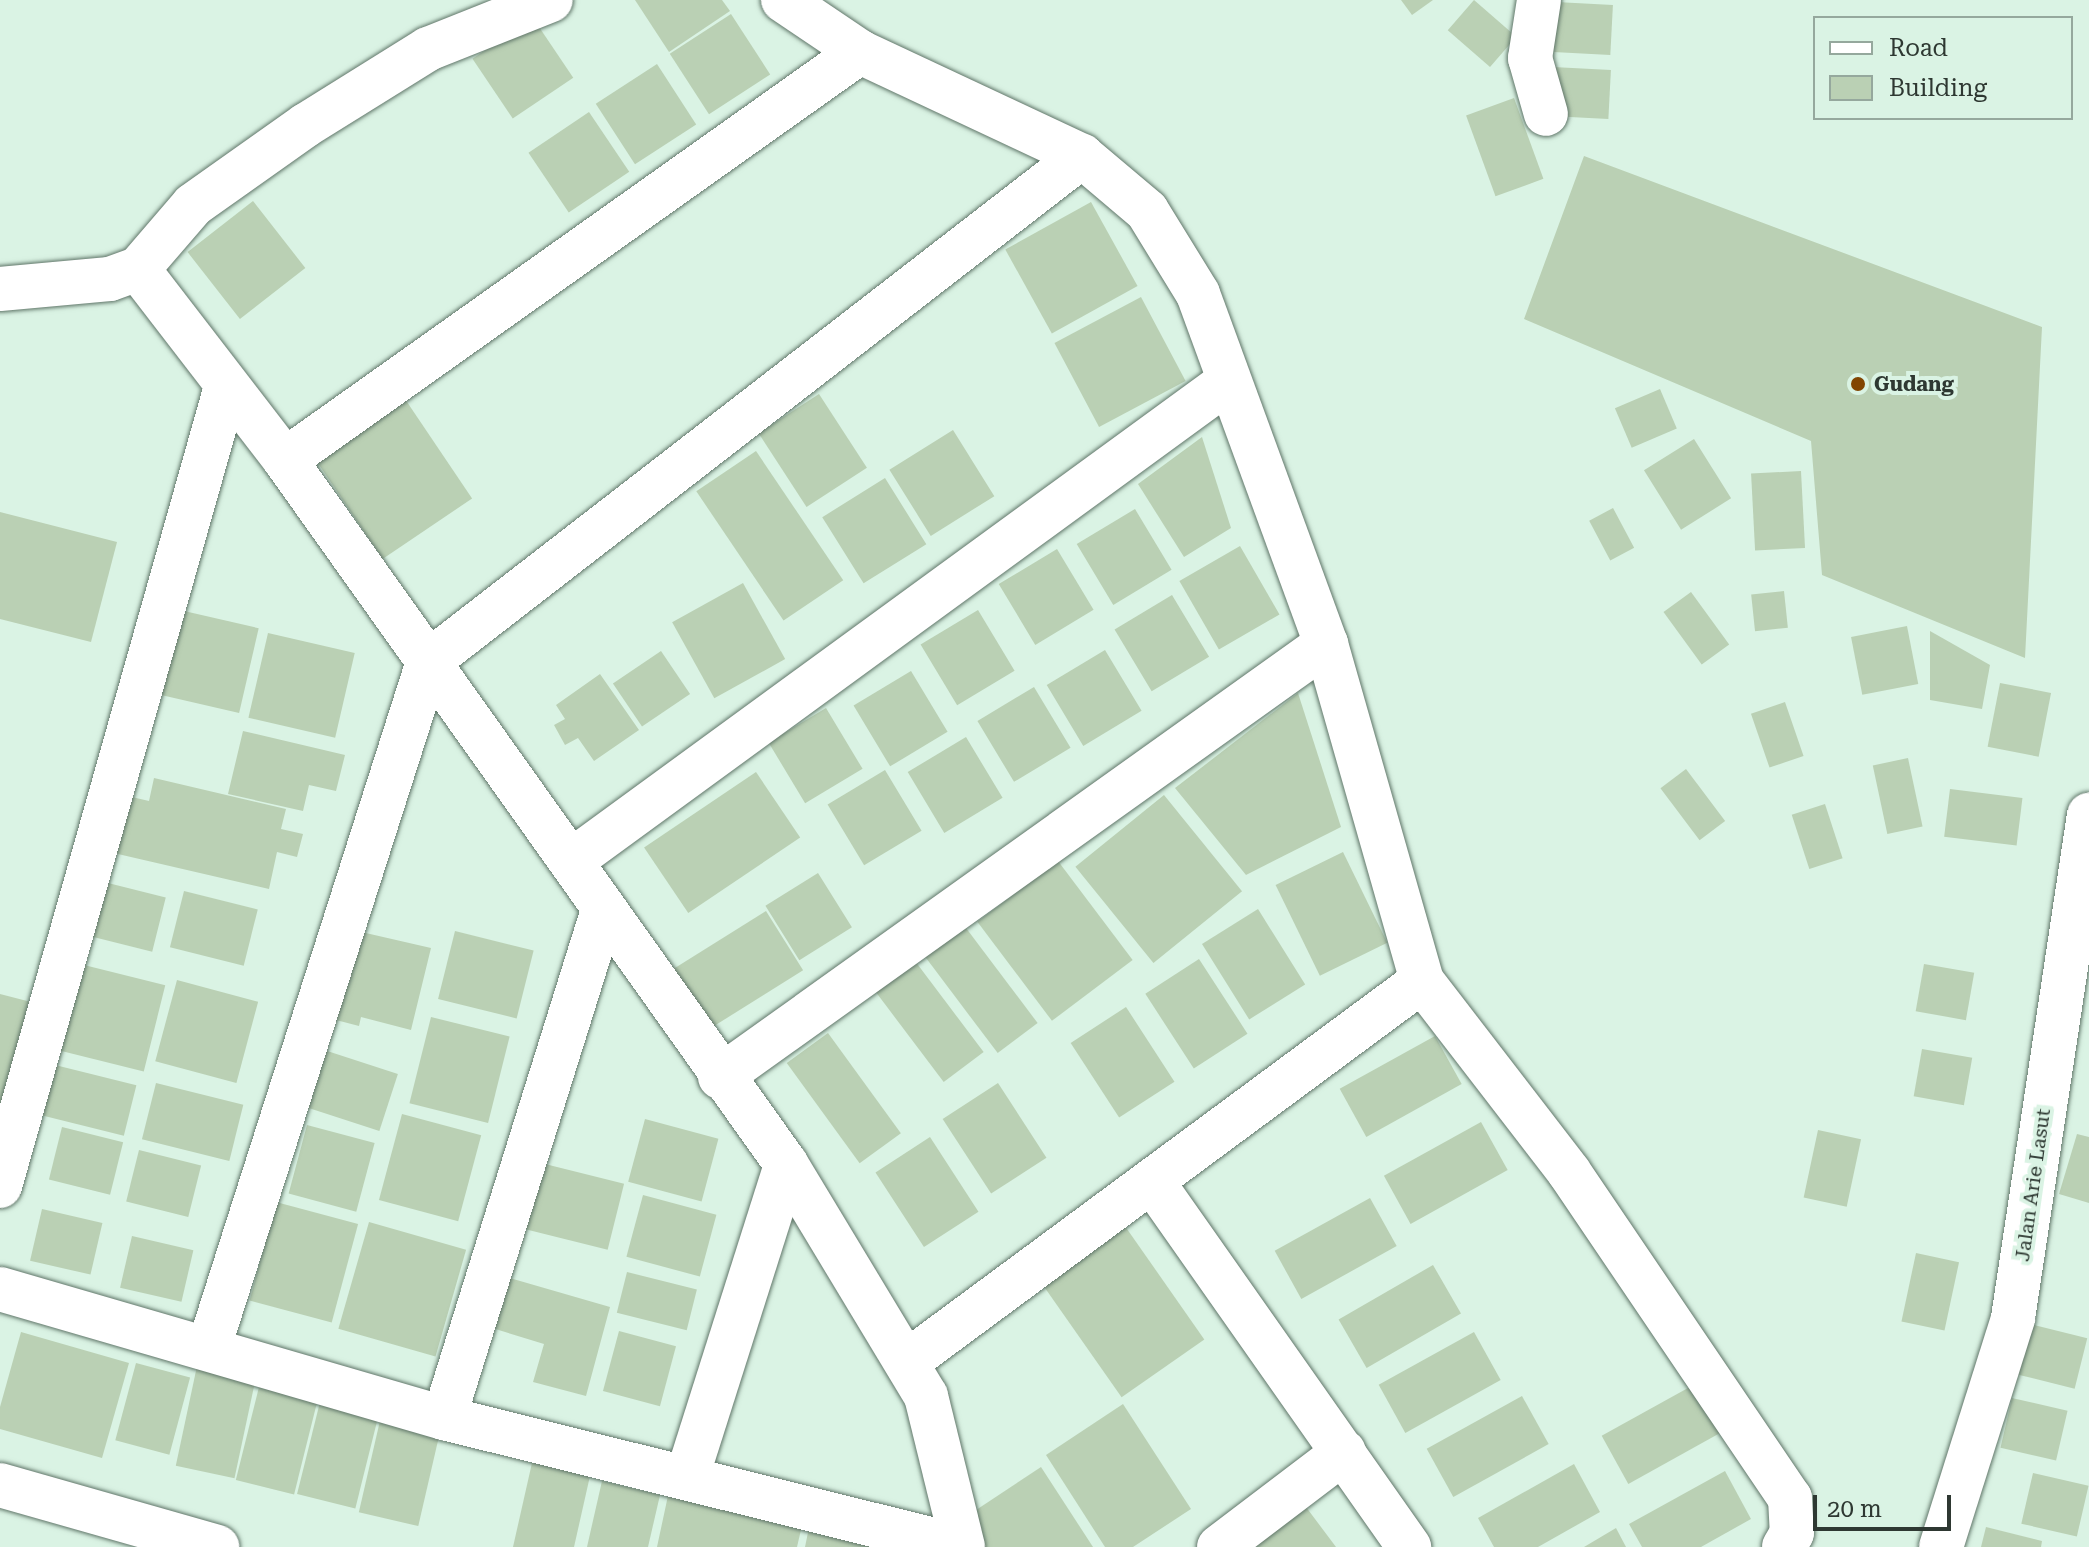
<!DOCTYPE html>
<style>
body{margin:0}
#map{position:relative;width:2089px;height:1547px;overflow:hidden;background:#daf3e4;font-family:"Roboto Serif",serif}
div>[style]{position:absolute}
.building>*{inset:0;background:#bad0b4;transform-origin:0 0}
.roads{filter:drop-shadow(0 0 2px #607669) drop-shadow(0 0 2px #607669)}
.minor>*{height:44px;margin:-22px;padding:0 22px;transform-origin:22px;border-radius:22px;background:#fff}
.major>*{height:44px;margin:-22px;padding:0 22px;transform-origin:22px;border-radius:22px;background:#fff}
.dots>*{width:22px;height:22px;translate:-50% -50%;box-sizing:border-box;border:4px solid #daf3e4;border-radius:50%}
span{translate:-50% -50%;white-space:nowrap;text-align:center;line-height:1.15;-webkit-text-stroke:8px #daf3e4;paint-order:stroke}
.poi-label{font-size:20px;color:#2e3832;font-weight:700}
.left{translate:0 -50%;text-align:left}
.street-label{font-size:20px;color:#2e3832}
.legend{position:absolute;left:1813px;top:16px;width:260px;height:104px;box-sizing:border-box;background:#daf3e4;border:2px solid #95a89d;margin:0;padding:10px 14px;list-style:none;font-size:24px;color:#2e3832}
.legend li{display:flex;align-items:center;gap:16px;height:40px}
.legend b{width:40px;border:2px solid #95a89d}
.scale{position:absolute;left:1813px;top:1495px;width:138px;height:36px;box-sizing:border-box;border:4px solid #2e3832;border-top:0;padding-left:10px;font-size:24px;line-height:28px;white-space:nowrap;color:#2e3832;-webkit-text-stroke:6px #daf3e4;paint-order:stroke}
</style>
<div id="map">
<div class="building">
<i style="clip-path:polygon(635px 0,722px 0,730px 11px,669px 52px)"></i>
<i style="clip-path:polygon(1401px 0,1433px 0,1412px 15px)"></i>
<i style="left:1474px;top:0;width:56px;height:40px;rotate:41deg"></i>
<i style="left:1556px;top:2px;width:57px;height:50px;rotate:3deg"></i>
<i style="left:731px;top:14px;width:72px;height:73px;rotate:57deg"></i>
<i style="left:533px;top:18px;width:72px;height:73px;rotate:56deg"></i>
<i style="left:657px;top:64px;width:72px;height:73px;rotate:57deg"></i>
<i style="left:1553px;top:67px;width:58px;height:49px;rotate:3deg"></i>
<i style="left:1514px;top:98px;width:86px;height:51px;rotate:70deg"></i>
<i style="left:589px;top:112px;width:72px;height:73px;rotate:56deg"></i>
<i style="clip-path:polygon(1584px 156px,2042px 327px,2025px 658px,1822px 575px,1811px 441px,1524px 319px)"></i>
<i style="left:253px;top:201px;width:85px;height:83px;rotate:52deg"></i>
<i style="left:1091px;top:202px;width:96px;height:98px;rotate:61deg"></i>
<i style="left:1141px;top:297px;width:95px;height:98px;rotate:62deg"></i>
<i style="left:1660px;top:389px;width:43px;height:49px;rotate:67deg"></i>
<i style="left:819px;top:394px;width:88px;height:72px;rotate:57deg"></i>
<i style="left:405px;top:399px;width:120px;height:108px;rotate:56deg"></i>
<i style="left:953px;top:430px;width:78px;height:75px;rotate:58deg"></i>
<i style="clip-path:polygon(1202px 437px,1231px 528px,1184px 557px,1138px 484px)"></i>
<i style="left:1694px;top:439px;width:70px;height:59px;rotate:58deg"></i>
<i style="left:756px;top:451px;width:156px;height:72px;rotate:56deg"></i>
<i style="left:1801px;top:471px;width:77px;height:50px;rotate:87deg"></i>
<i style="left:885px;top:478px;width:78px;height:74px;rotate:58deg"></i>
<i style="left:1613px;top:508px;width:45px;height:27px;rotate:62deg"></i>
<i style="left:1135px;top:509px;width:71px;height:68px;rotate:59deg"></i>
<i style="clip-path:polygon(0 512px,117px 542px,91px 642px,0 619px)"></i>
<i style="left:1240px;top:546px;width:79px;height:70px;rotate:60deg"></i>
<i style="left:1057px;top:549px;width:71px;height:68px;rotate:59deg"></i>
<i style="left:743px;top:583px;width:87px;height:81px;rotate:61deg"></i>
<i style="left:1784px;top:591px;width:37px;height:33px;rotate:84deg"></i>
<i style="left:1691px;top:592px;width:65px;height:34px;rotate:54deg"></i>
<i style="left:1172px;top:595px;width:72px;height:67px;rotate:59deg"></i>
<i style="left:171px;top:608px;width:90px;height:87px;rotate:13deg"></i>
<i style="left:978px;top:610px;width:71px;height:67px;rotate:59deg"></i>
<i style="left:1907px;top:626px;width:59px;height:57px;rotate:79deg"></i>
<i style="clip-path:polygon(1930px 631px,1990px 665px,1982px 709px,1930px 700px)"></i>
<i style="left:268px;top:633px;width:89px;height:87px;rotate:13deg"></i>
<i style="left:1105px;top:650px;width:71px;height:68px;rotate:59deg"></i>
<i style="left:661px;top:651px;width:52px;height:58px;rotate:56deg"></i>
<i style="left:911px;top:671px;width:71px;height:67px;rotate:59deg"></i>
<i style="clip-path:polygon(600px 674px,639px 730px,594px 761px,578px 738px,565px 745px,554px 725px,565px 719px,556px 705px)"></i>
<i style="left:2000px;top:683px;width:52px;height:65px;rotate:11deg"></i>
<i style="left:1034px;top:687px;width:71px;height:66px;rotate:59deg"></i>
<i style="clip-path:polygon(1298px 693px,1341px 827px,1246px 875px,1175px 788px)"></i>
<i style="left:1785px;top:702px;width:57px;height:36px;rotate:71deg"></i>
<i style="left:826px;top:708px;width:71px;height:67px;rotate:59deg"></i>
<i style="clip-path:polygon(243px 731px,345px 755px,336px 791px,309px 785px,303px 811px,228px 794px)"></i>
<i style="left:966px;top:737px;width:71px;height:68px;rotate:59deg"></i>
<i style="left:1908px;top:758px;width:70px;height:36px;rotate:78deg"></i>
<i style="left:1686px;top:769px;width:65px;height:32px;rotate:53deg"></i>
<i style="left:885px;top:770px;width:71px;height:67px;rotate:59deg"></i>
<i style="left:756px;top:772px;width:79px;height:135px;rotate:56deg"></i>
<i style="clip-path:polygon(154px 778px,286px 809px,281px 829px,303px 834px,297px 857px,277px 852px,269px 889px,105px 851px,119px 794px,149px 801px)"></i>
<i style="left:1950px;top:789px;width:73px;height:48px;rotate:7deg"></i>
<i style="left:1164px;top:795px;width:124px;height:114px;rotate:51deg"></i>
<i style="left:1825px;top:804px;width:57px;height:35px;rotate:72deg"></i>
<i style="left:1343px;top:852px;width:101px;height:75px;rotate:64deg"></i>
<i style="left:1058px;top:861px;width:124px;height:101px;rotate:53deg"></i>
<i style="left:818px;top:873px;width:64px;height:62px;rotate:58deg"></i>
<i style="left:92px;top:879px;width:76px;height:56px;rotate:14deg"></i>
<i style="left:184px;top:891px;width:76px;height:58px;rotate:14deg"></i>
<i style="left:1258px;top:909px;width:89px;height:66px;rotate:58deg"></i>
<i style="left:766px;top:911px;width:70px;height:114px;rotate:58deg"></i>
<i style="left:963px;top:924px;width:124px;height:50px;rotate:53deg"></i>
<i style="clip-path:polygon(357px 931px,431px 948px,411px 1030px,361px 1017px,359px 1026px,336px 1020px)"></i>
<i style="left:455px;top:931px;width:81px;height:70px;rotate:14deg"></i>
<i style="left:909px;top:953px;width:124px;height:50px;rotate:53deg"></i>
<i style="left:1199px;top:959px;width:89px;height:64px;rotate:57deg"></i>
<i style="left:76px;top:963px;width:92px;height:89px;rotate:14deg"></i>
<i style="left:1924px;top:964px;width:51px;height:48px;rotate:10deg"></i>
<i style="left:177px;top:980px;width:84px;height:84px;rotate:15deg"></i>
<i style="clip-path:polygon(0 994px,31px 1002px,0 1118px)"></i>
<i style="left:1126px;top:1007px;width:89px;height:66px;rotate:57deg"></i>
<i style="left:431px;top:1017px;width:81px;height:89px;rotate:14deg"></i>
<i style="left:828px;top:1033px;width:124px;height:51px;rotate:54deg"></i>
<i style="left:1435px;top:1036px;width:55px;height:109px;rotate:61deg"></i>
<i style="left:318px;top:1048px;width:84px;height:60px;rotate:18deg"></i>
<i style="left:1922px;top:1049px;width:51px;height:48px;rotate:10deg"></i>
<i style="left:51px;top:1064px;width:88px;height:52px;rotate:14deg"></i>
<i style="left:156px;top:1083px;width:90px;height:58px;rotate:14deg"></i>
<i style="left:998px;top:1083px;width:89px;height:66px;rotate:57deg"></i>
<i style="left:402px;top:1114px;width:82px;height:89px;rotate:15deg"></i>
<i style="left:645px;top:1119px;width:76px;height:65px;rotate:15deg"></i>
<i style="left:1481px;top:1122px;width:55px;height:111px;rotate:61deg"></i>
<i style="left:307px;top:1125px;width:70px;height:71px;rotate:15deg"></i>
<i style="left:62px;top:1127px;width:63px;height:54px;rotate:14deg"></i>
<i style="left:1818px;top:1130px;width:44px;height:69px;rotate:12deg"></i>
<i style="clip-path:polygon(2077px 1134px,2089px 1137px,2089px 1203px,2059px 1194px)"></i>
<i style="left:930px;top:1137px;width:89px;height:65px;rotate:57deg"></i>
<i style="left:139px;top:1150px;width:64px;height:53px;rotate:14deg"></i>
<i style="left:529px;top:1160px;width:98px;height:68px;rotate:14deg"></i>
<i style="left:643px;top:1195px;width:76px;height:64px;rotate:15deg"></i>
<i style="left:1370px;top:1198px;width:55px;height:109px;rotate:61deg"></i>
<i style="left:276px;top:1202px;width:85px;height:102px;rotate:15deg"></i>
<i style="left:42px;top:1209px;width:62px;height:53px;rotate:13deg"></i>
<i style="left:1120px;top:1219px;width:147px;height:101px;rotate:55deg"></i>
<i style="left:369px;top:1222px;width:101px;height:111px;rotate:16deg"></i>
<i style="left:132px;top:1236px;width:63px;height:53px;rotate:13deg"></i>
<i style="left:1916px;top:1253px;width:44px;height:70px;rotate:12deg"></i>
<i style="left:1433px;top:1265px;width:56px;height:109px;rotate:60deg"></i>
<i style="left:627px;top:1272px;width:72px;height:42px;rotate:14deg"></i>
<i style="clip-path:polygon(492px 1273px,610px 1307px,586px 1396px,533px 1382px,544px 1344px,476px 1323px)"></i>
<i style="left:2030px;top:1324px;width:59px;height:52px;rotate:14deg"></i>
<i style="left:619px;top:1331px;width:59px;height:62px;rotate:15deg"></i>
<i style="clip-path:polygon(21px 1332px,129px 1363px,102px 1458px,0 1429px,0 1407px)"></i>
<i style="left:1474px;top:1332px;width:55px;height:109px;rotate:61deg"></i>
<i style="left:136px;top:1363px;width:56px;height:80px;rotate:15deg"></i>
<i style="left:197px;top:1366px;width:60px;height:102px;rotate:12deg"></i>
<i style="left:261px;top:1379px;width:60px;height:104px;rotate:14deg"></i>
<i style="left:1697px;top:1383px;width:55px;height:109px;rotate:61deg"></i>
<i style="left:322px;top:1394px;width:60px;height:103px;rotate:14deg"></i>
<i style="left:1522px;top:1396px;width:55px;height:109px;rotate:61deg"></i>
<i style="left:2012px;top:1398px;width:57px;height:51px;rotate:13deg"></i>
<i style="clip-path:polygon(1123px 1404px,1191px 1509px,1133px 1547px,1105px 1547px,1046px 1455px)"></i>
<i style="left:382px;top:1412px;width:61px;height:103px;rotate:13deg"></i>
<i style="clip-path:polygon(534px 1454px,592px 1467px,574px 1547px,513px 1547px)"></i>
<i style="clip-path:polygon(1574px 1464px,1600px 1512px,1538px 1547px,1494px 1547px,1478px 1518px)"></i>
<i style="clip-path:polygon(1041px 1467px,1093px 1547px,983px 1547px,964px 1518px)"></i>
<i style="clip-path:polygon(1725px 1471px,1751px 1519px,1701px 1547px,1642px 1547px,1629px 1524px)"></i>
<i style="left:2033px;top:1473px;width:57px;height:52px;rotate:13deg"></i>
<i style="clip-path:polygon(602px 1481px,660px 1495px,648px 1547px,587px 1547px)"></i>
<i style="clip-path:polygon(669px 1491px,803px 1521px,797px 1547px,657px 1547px)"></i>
<i style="clip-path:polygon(1306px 1507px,1336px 1547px,1252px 1547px)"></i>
<i style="clip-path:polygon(811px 1518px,928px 1547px,805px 1547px)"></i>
<i style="clip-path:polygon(1986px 1527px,2042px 1541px,2041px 1547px,1981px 1547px)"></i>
<i style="clip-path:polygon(1616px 1528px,1626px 1547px,1584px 1547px)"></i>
</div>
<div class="roads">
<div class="minor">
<i style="left:783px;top:0;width:93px;rotate:34deg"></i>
<i style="left:860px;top:52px;width:245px;rotate:25.1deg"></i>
<i style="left:1082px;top:156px;width:85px;rotate:40.2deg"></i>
<i style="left:1147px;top:211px;width:97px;rotate:58.4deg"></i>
<i style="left:1198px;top:294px;width:373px;rotate:69.9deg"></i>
<i style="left:1326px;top:644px;width:350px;rotate:74.1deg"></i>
<i style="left:1422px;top:981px;width:241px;rotate:52.4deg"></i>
<i style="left:1569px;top:1172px;width:394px;rotate:55.9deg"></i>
<i style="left:1790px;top:1498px;width:35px;rotate:87deg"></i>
<i style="left:1792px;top:1533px;width:16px;rotate:120deg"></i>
<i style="left:1539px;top:0;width:59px;rotate:98.8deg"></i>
<i style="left:1530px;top:58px;width:58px;rotate:74.1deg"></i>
<i style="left:138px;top:269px;width:84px;rotate:-49.3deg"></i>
<i style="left:193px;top:205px;width:138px;rotate:-35.3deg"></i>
<i style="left:306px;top:125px;width:144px;rotate:-31.9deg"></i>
<i style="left:428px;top:49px;width:132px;rotate:-21.7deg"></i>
<i style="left:0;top:289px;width:110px;rotate:-5.2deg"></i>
<i style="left:110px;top:279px;width:30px;rotate:-20deg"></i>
<i style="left:138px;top:269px;width:241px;rotate:52.4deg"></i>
<i style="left:285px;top:460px;width:864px;rotate:54.56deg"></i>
<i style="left:786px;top:1164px;width:271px;rotate:58.9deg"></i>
<i style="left:926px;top:1396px;width:155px;rotate:76.2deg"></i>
<i style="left:285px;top:460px;width:705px;rotate:-35.36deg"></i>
<i style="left:571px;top:861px;width:811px;rotate:-36.12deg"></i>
<i style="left:720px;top:1077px;width:745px;rotate:-35.55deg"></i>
<i style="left:1154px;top:1184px;width:444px;rotate:54.9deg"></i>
<i style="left:0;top:1186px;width:830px;rotate:-74.21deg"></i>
<i style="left:0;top:1289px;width:462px;rotate:16.2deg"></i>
<i style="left:444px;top:1418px;width:534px;rotate:13.98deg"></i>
<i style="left:209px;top:1347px;width:719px;rotate:-72.27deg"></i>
<i style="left:428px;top:662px;width:827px;rotate:-37.73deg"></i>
<i style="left:908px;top:1361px;width:639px;rotate:-36.48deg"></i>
<i style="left:444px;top:1418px;width:532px;rotate:-72.62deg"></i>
<i style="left:687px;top:1477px;width:328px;rotate:-72.4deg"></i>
<i style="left:0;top:1485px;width:226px;rotate:15.9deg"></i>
<i style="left:1219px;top:1547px;width:157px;rotate:-37.2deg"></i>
</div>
<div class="major">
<i style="left:1941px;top:1547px;width:240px;rotate:-72.5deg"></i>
<i style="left:2013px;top:1318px;width:509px;rotate:-81.41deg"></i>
</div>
</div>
<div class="dots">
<i style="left:1858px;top:384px;background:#824502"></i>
</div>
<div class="poi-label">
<span class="left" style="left:1874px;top:384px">Gudang</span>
</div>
<div class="street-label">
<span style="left:2033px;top:1185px;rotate:-82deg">Jalan Arie Lasut</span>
</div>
<ul class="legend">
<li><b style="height:10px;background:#fff"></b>Road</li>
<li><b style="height:22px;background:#bad0b4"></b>Building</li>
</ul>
<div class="scale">20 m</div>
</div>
